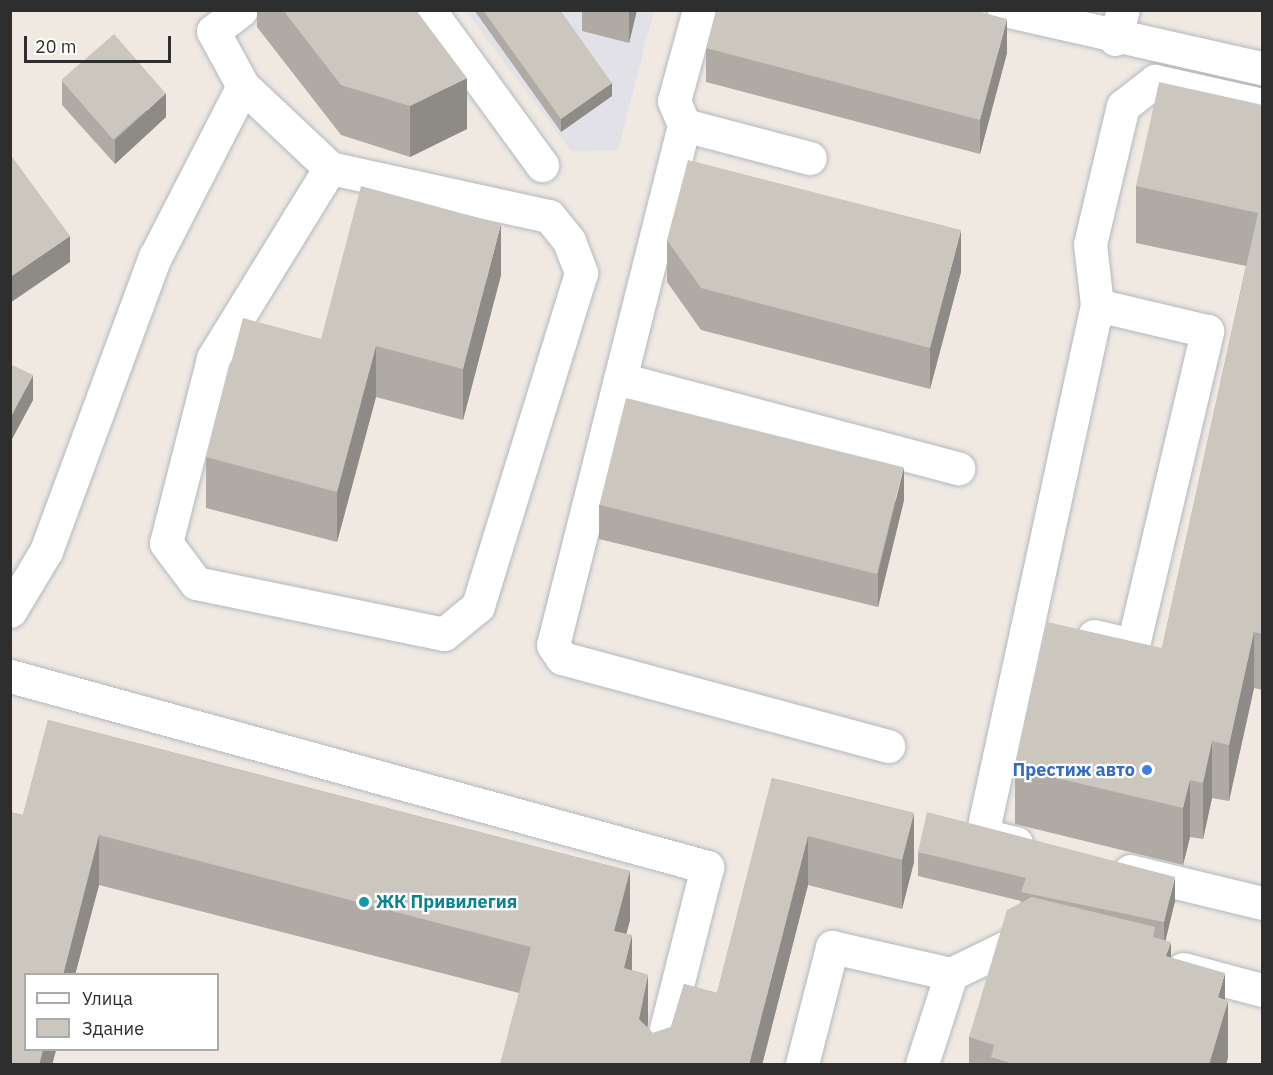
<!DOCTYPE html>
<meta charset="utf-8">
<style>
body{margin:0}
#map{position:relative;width:1273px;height:1075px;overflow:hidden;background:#efe9e1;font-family:"IBM Plex Sans",sans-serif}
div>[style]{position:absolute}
.industrial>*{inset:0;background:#e3e1e8}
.roads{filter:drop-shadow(0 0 2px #b4b7c1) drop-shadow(0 0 2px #b4b7c1)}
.minor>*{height:33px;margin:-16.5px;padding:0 16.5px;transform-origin:16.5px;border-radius:16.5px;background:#fff}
.wall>*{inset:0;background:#afaba4}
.shaded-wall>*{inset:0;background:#8e8b86}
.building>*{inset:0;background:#cbc7bf;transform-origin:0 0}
.dots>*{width:16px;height:16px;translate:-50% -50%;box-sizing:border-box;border:3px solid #fff;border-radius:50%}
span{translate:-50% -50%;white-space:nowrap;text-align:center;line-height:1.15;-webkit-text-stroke:4.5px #fff;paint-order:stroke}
.shop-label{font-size:18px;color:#366cbe;font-weight:700}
.right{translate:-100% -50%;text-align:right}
.culture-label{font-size:18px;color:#0d838f;font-weight:700}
.left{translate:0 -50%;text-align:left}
.frame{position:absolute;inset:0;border:12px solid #2e2e2e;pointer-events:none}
.legend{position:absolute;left:24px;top:973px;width:195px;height:78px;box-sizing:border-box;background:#fff;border:2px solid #ababab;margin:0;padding:8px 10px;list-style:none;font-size:18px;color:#2e2e2e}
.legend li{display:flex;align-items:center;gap:12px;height:30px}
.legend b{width:30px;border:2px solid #ababab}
.scale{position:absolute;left:24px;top:36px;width:147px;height:27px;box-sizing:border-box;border:3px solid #2e2e2e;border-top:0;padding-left:8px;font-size:18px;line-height:21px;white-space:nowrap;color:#2e2e2e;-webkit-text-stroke:4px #fff;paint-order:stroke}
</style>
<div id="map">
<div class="industrial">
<i style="clip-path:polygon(466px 11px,654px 11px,618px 150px,571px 151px)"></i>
</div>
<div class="roads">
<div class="minor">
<i style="left:241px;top:10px;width:35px;rotate:143deg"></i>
<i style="left:213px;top:31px;width:63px;rotate:61.4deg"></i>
<i style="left:243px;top:86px;width:120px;rotate:43.3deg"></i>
<i style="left:330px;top:168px;width:224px;rotate:12.4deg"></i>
<i style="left:549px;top:216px;width:32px;rotate:51deg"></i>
<i style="left:569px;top:241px;width:34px;rotate:69deg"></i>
<i style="left:581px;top:273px;width:349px;rotate:107.2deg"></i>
<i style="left:478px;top:606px;width:44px;rotate:140.5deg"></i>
<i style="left:444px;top:634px;width:253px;rotate:-168.4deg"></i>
<i style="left:196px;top:583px;width:50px;rotate:-126.9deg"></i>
<i style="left:166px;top:543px;width:191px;rotate:-75.7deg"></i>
<i style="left:213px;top:358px;width:223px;rotate:-58.4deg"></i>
<i style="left:429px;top:10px;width:192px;rotate:53.9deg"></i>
<i style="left:699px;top:10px;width:94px;rotate:105.4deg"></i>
<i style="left:674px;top:101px;width:26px;rotate:67deg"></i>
<i style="left:684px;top:125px;width:536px;rotate:104.14deg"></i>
<i style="left:553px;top:645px;width:16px;rotate:55deg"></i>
<i style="left:562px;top:658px;width:338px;rotate:15.1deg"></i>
<i style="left:1004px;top:10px;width:264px;rotate:12.7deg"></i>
<i style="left:1115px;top:39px;width:30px;rotate:-75deg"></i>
<i style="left:684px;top:125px;width:130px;rotate:14.7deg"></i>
<i style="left:620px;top:379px;width:350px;rotate:14.8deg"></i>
<i style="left:10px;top:611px;width:70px;rotate:-59deg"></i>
<i style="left:46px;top:551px;width:314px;rotate:-69.7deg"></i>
<i style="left:155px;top:257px;width:192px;rotate:-62.8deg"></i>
<i style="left:1094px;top:636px;width:40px;rotate:13deg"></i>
<i style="left:1133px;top:645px;width:323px;rotate:-76.7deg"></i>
<i style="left:1207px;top:331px;width:113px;rotate:-166.7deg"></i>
<i style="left:10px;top:676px;width:723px;rotate:15.32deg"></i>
<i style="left:707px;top:867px;width:203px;rotate:104.2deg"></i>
<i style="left:1016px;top:843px;width:35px;rotate:-167deg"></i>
<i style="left:982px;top:835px;width:542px;rotate:-77.76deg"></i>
<i style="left:1097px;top:305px;width:61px;rotate:-96.5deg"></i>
<i style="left:1090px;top:244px;width:142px;rotate:-76.6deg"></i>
<i style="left:1123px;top:106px;width:41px;rotate:-38deg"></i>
<i style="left:1155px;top:81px;width:110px;rotate:12.6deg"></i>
<i style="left:1130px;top:871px;width:136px;rotate:13.6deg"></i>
<i style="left:1183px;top:969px;width:82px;rotate:14.9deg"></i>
<i style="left:802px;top:1064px;width:121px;rotate:-75.6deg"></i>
<i style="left:832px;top:947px;width:122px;rotate:12.8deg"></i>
<i style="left:922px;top:1064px;width:95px;rotate:-72.1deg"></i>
<i style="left:951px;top:974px;width:91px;rotate:-26deg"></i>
</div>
</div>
<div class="wall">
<i style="clip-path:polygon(257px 10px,416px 10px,467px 129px,410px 157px,341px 135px,257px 27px)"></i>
<i style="clip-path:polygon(474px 10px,560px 10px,612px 96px,561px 132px)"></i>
<i style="clip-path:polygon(582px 10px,637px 10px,629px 43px,582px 31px)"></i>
<i style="clip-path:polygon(706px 48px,1007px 53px,980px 154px,706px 82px)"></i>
<i style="clip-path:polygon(62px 81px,166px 117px,115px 164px,62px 105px)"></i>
<i style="clip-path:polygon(1263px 105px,1263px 690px,1254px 688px,1229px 801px,1212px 798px,1203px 839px,1190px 837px,1183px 865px,1015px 824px,1015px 768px,1162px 648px,1246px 266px,1136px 243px,1136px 186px)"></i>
<i style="clip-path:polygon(667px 240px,961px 272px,930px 389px,701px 330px,667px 282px)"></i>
<i style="clip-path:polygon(501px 275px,463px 420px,376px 397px,337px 542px,206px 508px,206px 457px,321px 339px)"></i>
<i style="clip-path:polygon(10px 364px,33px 400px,12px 439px,10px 438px)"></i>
<i style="clip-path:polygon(904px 500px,878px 607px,599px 539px,599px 505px)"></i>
<i style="clip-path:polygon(48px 720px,630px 871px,630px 920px,626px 934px,632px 935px,632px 970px,648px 975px,647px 1027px,653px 1033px,671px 1027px,684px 984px,717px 993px,772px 778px,914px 813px,914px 862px,902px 909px,808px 885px,762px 1065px,500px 1065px,519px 993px,99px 885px,75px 975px,26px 975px,26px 1050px,56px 1050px,52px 1065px,10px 1065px,10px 812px,23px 815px)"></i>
<i style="clip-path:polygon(918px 852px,1175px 901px,1165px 941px,1171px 958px,1225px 1000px,1228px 1057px,1226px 1065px,969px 1065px,969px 1037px,1021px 901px,918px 876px)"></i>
</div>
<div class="shaded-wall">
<i style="clip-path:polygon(629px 10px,637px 10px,629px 43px)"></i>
<i style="clip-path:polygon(1007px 19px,1007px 53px,980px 154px,980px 120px)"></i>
<i style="clip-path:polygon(467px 78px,467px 129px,410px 157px,410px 106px)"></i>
<i style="clip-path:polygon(612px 83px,612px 96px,561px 132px,561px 119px)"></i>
<i style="clip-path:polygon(166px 93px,166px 117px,115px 164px,115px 140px)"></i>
<i style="clip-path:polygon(501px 224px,501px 275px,463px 420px,463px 369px)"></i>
<i style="clip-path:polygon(961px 230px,961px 272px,930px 389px,930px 348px)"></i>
<i style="clip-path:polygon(70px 236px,70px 262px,10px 303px,10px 277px)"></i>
<i style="clip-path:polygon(376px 346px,376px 397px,337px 542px,337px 492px)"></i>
<i style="clip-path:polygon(33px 375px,33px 400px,12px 439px,12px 415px)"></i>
<i style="clip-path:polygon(904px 467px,904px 500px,878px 607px,878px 573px)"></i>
<i style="clip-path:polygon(1254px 632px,1254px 688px,1229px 801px,1229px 745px)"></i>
<i style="clip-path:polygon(1212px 741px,1212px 798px,1203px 839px,1203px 783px)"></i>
<i style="clip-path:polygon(1190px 780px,1190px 837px,1183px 865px,1183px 808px)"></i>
<i style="clip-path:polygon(914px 813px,914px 862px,902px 909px,902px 860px)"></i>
<i style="clip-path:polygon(99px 835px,99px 885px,75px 975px,63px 975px)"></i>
<i style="clip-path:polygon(808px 836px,808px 885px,762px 1065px,749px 1065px)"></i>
<i style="clip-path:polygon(630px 871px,630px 920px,614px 981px,614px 931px)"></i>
<i style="clip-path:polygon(1175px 877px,1175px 901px,1164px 947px,1164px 922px)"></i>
<i style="clip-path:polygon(632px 935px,632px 985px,624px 968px)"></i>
<i style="clip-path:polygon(1171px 942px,1171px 999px,1166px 956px)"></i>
<i style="clip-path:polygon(1225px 973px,1225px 1010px,1228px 1001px,1228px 1057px,1226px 1065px,1209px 1065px,1218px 997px)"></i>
<i style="clip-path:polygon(648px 975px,648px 1024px,640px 1065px,639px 1019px)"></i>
<i style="clip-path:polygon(43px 1050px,56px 1050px,52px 1065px,39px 1065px)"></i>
</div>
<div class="building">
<i style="clip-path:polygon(283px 10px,416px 10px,467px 78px,410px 106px,341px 85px)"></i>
<i style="clip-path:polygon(483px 10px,560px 10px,612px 83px,561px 119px)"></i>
<i style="clip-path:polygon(716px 10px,973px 10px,1007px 19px,980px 120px,706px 48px)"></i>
<i style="left:114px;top:34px;width:79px;height:70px;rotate:49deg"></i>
<i style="clip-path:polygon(1159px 82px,1263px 105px,1263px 634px,1254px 632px,1229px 745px,1212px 741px,1203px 783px,1190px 780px,1183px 808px,1015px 768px,1047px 622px,1162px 648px,1258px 213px,1136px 186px)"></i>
<i style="clip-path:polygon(10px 154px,70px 236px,10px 277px)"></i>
<i style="clip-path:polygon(688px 160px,961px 230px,930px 348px,701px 288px,667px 240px)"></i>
<i style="clip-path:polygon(361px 186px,501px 224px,463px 369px,376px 346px,337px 492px,206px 457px,243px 318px,321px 339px)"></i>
<i style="clip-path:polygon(10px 364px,33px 375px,12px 415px,10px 414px)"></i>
<i style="left:626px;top:398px;width:286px;height:110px;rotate:14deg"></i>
<i style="clip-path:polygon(48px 720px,630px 871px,614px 931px,632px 935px,624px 968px,648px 975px,639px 1019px,653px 1033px,671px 1027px,684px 984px,717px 993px,772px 778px,914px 813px,902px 860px,808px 836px,749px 1065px,500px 1065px,531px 947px,99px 835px,63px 975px,26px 975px,26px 1050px,43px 1050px,39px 1065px,10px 1065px,10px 812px,23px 815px)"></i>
<i style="clip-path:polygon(927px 812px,1175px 877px,1164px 922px,1021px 892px,1026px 878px,918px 852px)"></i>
<i style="clip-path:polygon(1032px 897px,1155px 927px,1153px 937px,1171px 942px,1166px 956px,1225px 973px,1218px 997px,1228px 1001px,1209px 1065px,1016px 1065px,991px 1057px,994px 1045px,969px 1037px,1007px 910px)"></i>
</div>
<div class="dots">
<i style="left:1147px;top:770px;background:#3f7fe0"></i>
<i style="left:364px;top:902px;background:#0f9aa8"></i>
</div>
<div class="shop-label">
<span class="right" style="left:1135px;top:770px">Престиж авто</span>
</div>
<div class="culture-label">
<span class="left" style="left:376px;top:902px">ЖК Привилегия</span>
</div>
<div class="frame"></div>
<ul class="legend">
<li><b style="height:8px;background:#fff"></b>Улица</li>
<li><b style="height:16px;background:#cbc7bf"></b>Здание</li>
</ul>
<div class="scale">20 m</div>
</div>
